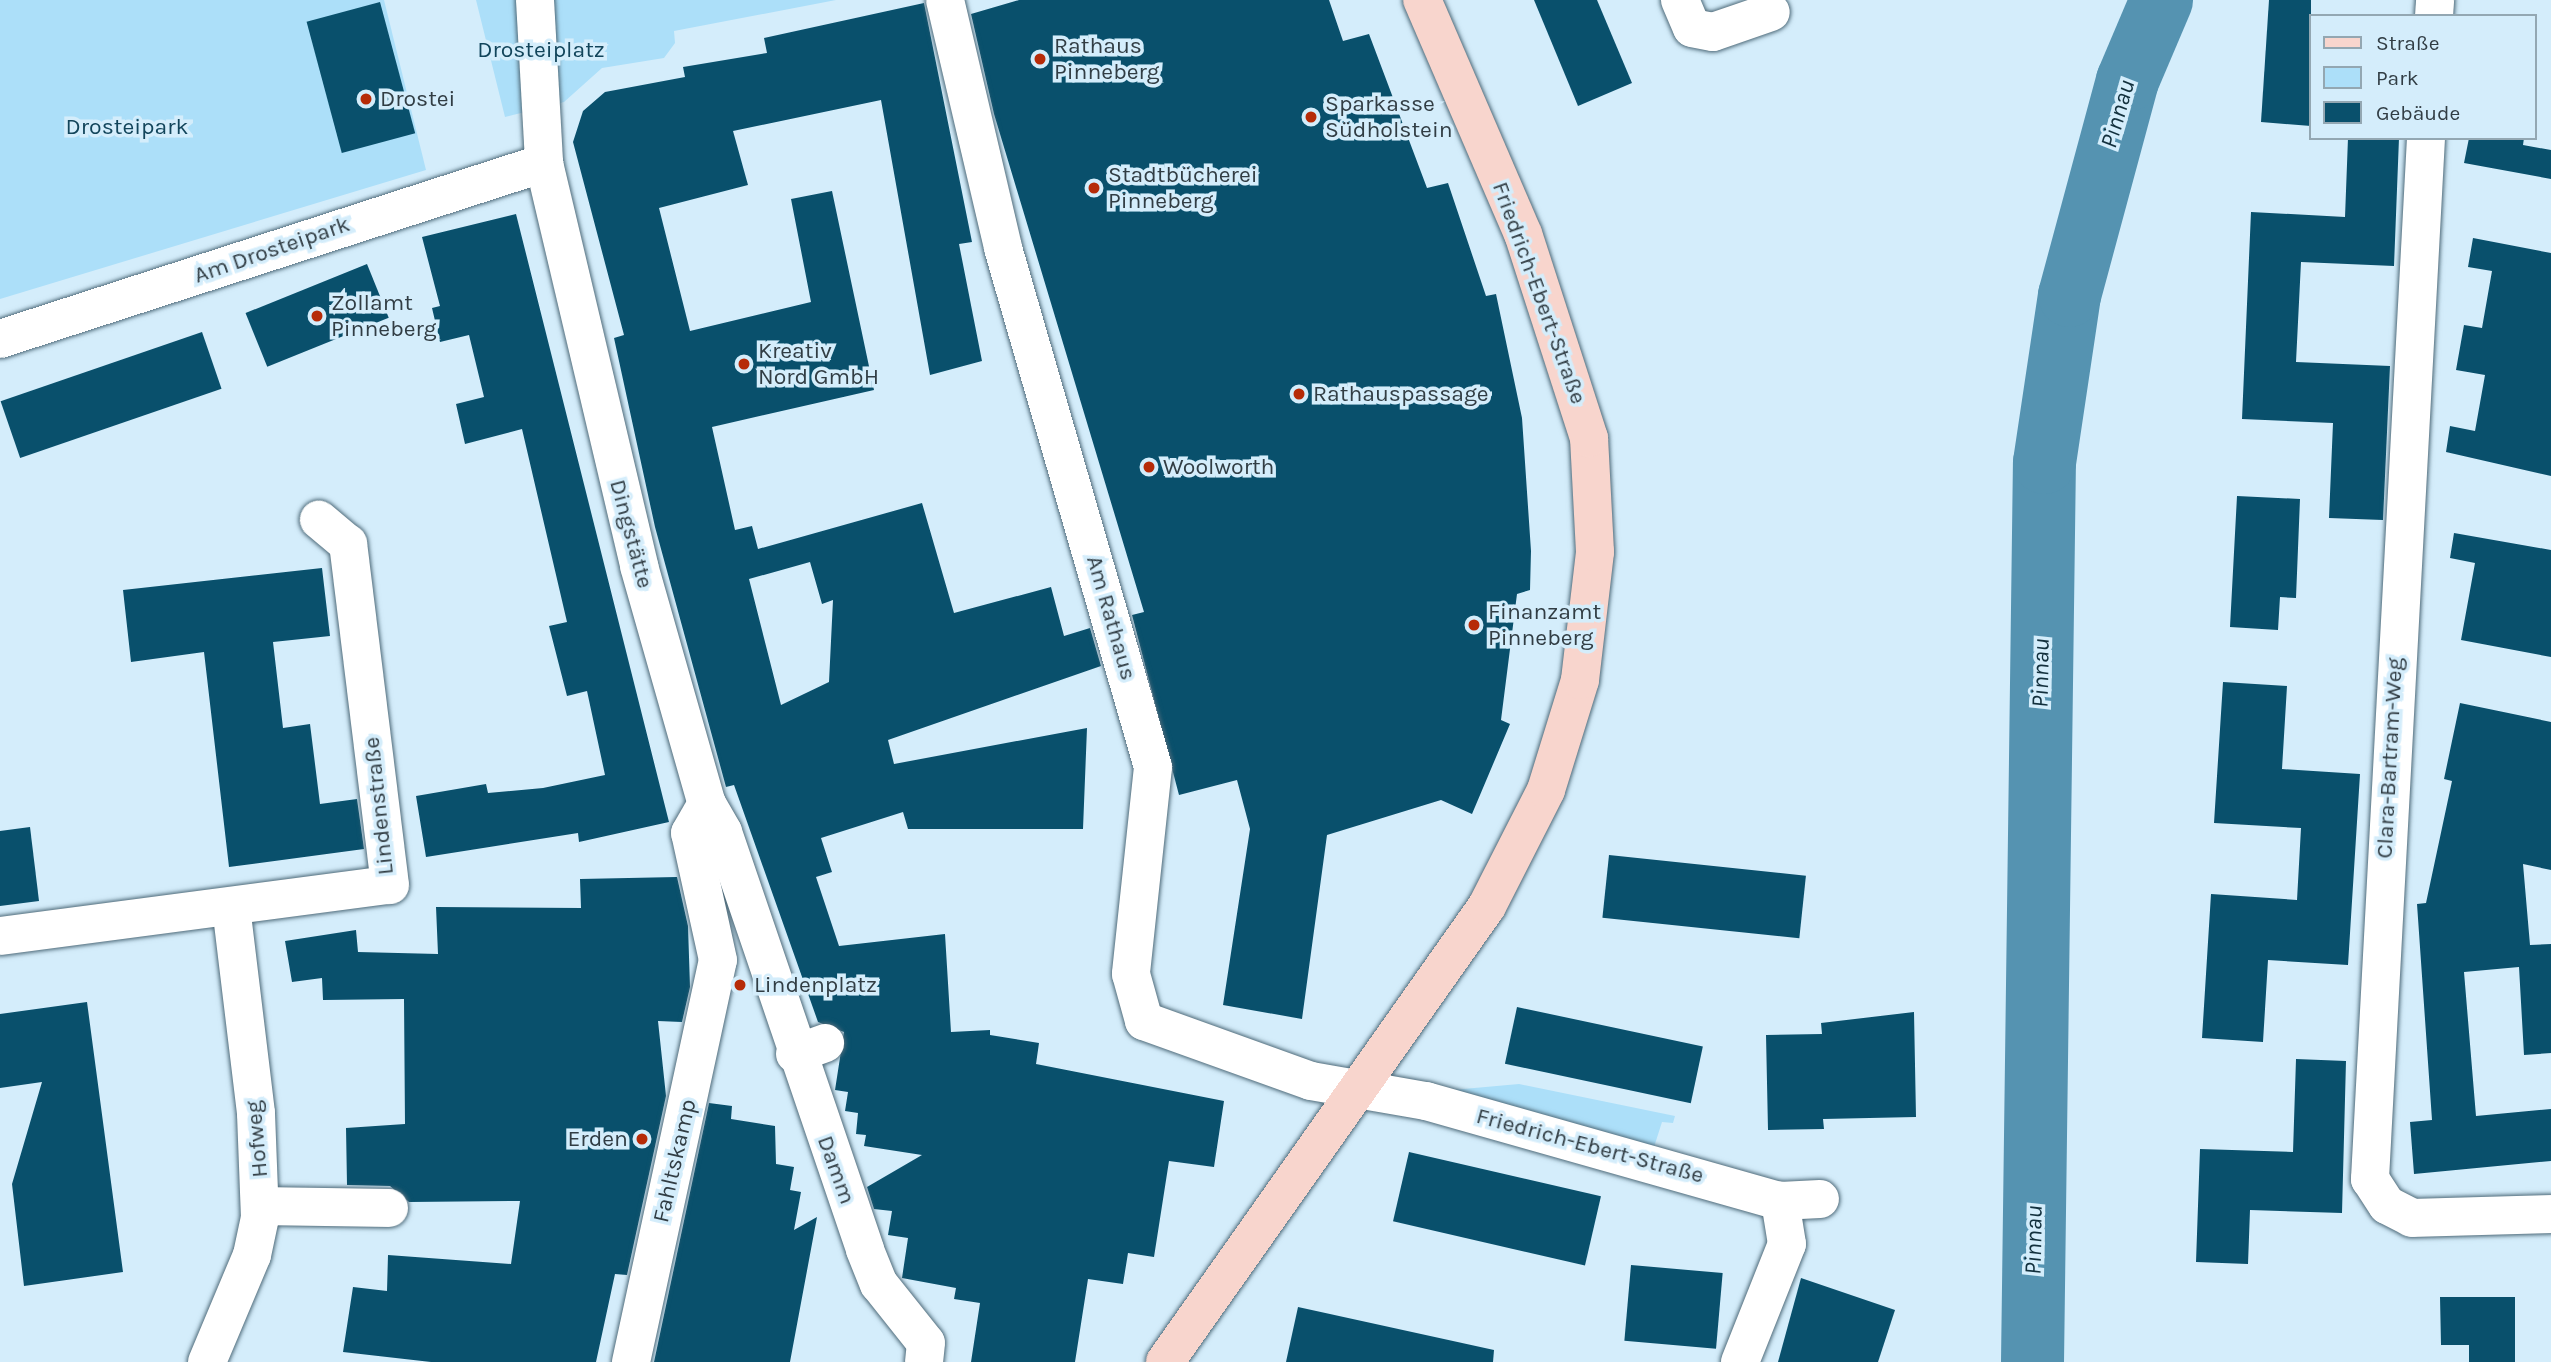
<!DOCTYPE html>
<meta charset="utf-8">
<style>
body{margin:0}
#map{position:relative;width:2551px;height:1362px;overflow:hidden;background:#d4edfb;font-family:Karla,sans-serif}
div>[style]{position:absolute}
.green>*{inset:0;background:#acdff9}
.river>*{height:63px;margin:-31.5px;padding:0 31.5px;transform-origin:31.5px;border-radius:31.5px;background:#5593b1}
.building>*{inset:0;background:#09506c;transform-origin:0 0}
.roads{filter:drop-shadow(0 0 2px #4f6b7a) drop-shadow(0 0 2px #4f6b7a)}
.minor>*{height:38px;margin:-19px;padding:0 19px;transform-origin:19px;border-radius:19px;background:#fff}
.major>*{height:38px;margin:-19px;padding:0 19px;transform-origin:19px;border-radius:19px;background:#f8d5cd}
.dots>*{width:19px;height:19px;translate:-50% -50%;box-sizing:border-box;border:4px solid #d4edfb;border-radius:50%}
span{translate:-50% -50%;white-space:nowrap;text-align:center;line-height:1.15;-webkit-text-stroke:7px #d4edfb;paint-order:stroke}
.poi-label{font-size:23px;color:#313d44}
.left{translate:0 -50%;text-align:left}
.right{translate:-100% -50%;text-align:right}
.park-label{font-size:23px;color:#12455b}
.street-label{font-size:23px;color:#313d44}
.water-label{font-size:24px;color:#12303d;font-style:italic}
.legend{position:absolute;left:2309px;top:14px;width:228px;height:126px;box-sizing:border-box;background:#d4edfb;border:2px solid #93a7b2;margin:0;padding:9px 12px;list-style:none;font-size:21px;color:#313d44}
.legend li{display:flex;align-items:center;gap:14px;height:35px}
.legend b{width:35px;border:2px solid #93a7b2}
</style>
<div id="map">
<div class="green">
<i style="clip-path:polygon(0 0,384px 0,426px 170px,0 299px)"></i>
<i style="clip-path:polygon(476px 0,836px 0,674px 31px,675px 43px,664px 58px,602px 68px,564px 102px,505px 117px)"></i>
<i style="clip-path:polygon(1519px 1084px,1675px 1116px,1673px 1123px,1662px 1122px,1654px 1147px,1452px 1090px)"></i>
</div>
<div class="river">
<i style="left:2032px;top:1362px;width:900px;rotate:-89.24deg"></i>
<i style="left:2044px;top:462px;width:169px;rotate:-81.5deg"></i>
<i style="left:2069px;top:295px;width:223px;rotate:-74.9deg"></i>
<i style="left:2127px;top:80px;width:87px;rotate:-67deg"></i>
</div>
<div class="building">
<i style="clip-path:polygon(1019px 0,1329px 0,1343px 41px,1369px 34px,1427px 188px,1448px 183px,1486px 296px,1496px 294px,1522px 418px,1531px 551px,1530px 590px,1517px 594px,1501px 720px,1510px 724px,1472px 814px,1441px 800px,1327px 835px,1302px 1019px,1223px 1005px,1250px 829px,1237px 780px,1179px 795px,1174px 776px,1132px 615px,1144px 612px,994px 114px,971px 14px)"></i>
<i style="clip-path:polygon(1534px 0,1597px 0,1632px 83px,1578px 106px)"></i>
<i style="clip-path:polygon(2269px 0,2311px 0,2311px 126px,2261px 122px)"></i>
<i style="left:380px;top:2px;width:136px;height:76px;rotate:75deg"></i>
<i style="clip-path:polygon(evenodd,924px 3px,972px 242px,959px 244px,982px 361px,930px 375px,881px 100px,733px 131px,748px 185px,659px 208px,690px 331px,811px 302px,791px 199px,832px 191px,874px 390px,712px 427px,735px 530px,752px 526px,758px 549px,922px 503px,954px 613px,1051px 587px,1064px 636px,1090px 628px,1101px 666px,888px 740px,894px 764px,1087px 728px,1083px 829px,908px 829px,903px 812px,821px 838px,832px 872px,816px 877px,839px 946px,945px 934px,951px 1032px,990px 1030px,990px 1035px,1039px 1043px,1036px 1064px,1224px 1101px,1214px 1167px,1169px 1161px,1154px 1257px,1128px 1253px,1123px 1284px,1088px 1279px,1075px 1362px,971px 1362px,980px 1303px,954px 1299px,956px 1288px,902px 1278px,908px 1238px,888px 1235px,892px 1211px,874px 1209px,867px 1187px,922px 1155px,864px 1146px,866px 1135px,856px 1134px,858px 1113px,845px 1111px,848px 1092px,835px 1090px,844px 1032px,818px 1022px,734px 785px,726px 787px,655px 527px,614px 338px,624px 335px,573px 142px,583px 111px,605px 92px,685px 77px,683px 67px,767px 53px,764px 38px,924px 3px,810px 562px,822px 604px,833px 600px,829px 682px,781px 705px,749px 579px,810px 562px)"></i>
<i style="clip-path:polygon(2348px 138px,2399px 138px,2394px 266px,2301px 262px,2296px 362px,2390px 366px,2383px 520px,2329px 518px,2333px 423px,2242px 419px,2251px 212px,2345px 217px)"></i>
<i style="clip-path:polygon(2469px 138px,2524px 138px,2523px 145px,2551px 150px,2551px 179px,2464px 163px)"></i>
<i style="clip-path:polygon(516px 214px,669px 822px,579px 842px,578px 833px,426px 857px,416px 796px,486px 784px,488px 793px,543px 788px,605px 775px,587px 691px,567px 696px,549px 626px,567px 622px,522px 429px,465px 444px,456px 404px,484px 397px,469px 335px,440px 342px,432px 308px,440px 306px,422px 237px)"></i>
<i style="clip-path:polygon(2473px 238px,2551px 253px,2551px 476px,2446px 452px,2450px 426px,2475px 431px,2485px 375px,2456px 370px,2464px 325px,2482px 328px,2492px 271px,2468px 267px)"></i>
<i style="left:367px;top:264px;width:58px;height:131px;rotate:68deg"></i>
<i style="left:202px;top:332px;width:60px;height:213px;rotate:71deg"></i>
<i style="clip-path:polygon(2237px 496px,2300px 499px,2296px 598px,2280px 597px,2278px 630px,2230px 627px)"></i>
<i style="clip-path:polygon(2454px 533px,2551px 550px,2551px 657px,2461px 640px,2475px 563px,2450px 558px)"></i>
<i style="clip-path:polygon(322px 568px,330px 636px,273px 642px,283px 728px,310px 724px,320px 804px,357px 799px,364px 849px,229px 867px,204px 652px,131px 662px,123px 590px)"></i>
<i style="clip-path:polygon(2223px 682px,2287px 686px,2282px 769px,2360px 774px,2348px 965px,2268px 960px,2263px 1042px,2202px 1038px,2211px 894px,2297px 900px,2301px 828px,2214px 823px)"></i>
<i style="clip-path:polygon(2460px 703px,2551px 722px,2551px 870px,2523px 864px,2530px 945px,2551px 944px,2551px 1053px,2524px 1055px,2519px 967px,2464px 972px,2476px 1116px,2551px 1109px,2551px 1161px,2414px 1174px,2410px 1122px,2432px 1120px,2417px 904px,2426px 903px,2452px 781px,2444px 779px)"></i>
<i style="clip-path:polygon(30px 827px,39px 901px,0 906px,0 831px)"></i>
<i style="left:1609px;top:855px;width:198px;height:63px;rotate:6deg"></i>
<i style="clip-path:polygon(677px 877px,688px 926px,690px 987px,682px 1022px,658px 1021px,666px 1096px,627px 1275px,615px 1274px,596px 1362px,431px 1362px,343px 1352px,353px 1287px,387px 1291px,388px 1255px,511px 1264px,520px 1201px,409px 1202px,390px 1186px,347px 1185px,346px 1128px,405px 1124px,404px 999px,323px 1000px,322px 978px,292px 982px,285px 941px,356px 930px,358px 952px,438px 954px,436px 907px,581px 908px,580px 879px)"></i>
<i style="clip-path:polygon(87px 1002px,123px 1272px,24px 1286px,12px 1184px,42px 1082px,0 1088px,0 1014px)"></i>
<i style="left:1517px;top:1007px;width:190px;height:58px;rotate:12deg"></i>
<i style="clip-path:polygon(1914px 1012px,1916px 1117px,1823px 1119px,1824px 1129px,1768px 1130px,1766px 1035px,1822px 1034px,1821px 1023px)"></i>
<i style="clip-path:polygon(2296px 1059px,2346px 1061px,2342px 1213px,2250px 1210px,2248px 1264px,2196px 1262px,2200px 1149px,2293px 1152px)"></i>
<i style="clip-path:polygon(709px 1103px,732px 1106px,731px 1119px,775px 1126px,776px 1164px,794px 1167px,790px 1190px,801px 1192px,794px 1230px,817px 1217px,790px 1362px,654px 1362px)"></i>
<i style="left:1409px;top:1152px;width:197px;height:71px;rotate:13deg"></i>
<i style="left:1631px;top:1265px;width:92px;height:76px;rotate:5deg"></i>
<i style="clip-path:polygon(1801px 1278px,1895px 1310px,1878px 1362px,1778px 1362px)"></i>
<i style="clip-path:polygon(2440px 1297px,2515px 1297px,2515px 1362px,2469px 1362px,2469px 1345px,2441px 1345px)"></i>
<i style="clip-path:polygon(1298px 1307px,1494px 1350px,1493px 1362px,1286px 1362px)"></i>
</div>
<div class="roads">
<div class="minor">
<i style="left:535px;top:0;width:163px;rotate:86.8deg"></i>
<i style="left:544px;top:163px;width:414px;rotate:76.7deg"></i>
<i style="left:639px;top:566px;width:248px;rotate:74.1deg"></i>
<i style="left:707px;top:804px;width:32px;rotate:60deg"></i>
<i style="left:723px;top:832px;width:441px;rotate:71.2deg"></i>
<i style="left:865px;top:1250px;width:37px;rotate:68deg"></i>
<i style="left:879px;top:1284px;width:75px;rotate:51.5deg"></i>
<i style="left:926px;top:1343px;width:19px;rotate:96deg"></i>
<i style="left:945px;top:0;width:255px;rotate:76.8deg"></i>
<i style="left:1003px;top:248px;width:540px;rotate:73.88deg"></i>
<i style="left:1153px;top:767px;width:208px;rotate:96.1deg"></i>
<i style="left:1131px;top:974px;width:49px;rotate:74.5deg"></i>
<i style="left:1144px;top:1021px;width:177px;rotate:19.8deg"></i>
<i style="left:1311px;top:1081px;width:117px;rotate:9.9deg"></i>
<i style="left:1426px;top:1101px;width:368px;rotate:15.8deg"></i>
<i style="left:1780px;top:1201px;width:40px;rotate:-2.9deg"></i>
<i style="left:1680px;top:0;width:30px;rotate:67deg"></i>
<i style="left:1692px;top:28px;width:21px;rotate:11deg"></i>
<i style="left:1713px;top:32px;width:61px;rotate:-19deg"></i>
<i style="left:2434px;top:16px;width:16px;rotate:-86deg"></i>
<i style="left:2426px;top:138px;width:1043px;rotate:93.08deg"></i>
<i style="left:2370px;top:1179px;width:31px;rotate:57deg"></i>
<i style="left:2387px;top:1205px;width:28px;rotate:27deg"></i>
<i style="left:2412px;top:1218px;width:139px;rotate:-1.6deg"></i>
<i style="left:0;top:339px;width:572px;rotate:-17.93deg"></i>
<i style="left:0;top:936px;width:393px;rotate:-7.5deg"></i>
<i style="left:390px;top:885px;width:344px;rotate:-97deg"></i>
<i style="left:348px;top:544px;width:38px;rotate:-140deg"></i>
<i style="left:795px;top:1054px;width:32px;rotate:-20deg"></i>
<i style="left:261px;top:1206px;width:128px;rotate:0.9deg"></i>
<i style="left:207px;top:1362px;width:116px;rotate:-67.2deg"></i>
<i style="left:252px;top:1255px;width:38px;rotate:-78deg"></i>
<i style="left:260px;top:1218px;width:105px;rotate:-92.2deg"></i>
<i style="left:256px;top:1113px;width:208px;rotate:-96.9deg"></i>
<i style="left:631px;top:1362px;width:411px;rotate:-77.8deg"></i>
<i style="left:718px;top:960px;width:130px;rotate:-102.4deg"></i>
<i style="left:690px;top:833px;width:34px;rotate:-60deg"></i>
<i style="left:1740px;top:1362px;width:127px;rotate:-68.3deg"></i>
<i style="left:1787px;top:1244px;width:44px;rotate:-99.2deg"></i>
</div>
<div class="major">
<i style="left:1165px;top:1362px;width:558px;rotate:-54.77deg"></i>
<i style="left:1487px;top:906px;width:130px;rotate:-63deg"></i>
<i style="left:1546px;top:790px;width:115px;rotate:-72.8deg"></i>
<i style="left:1580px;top:680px;width:129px;rotate:-83.3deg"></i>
<i style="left:1595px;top:552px;width:114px;rotate:-93deg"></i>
<i style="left:1589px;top:438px;width:214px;rotate:-107.9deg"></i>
<i style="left:1523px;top:234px;width:255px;rotate:-113.3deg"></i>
</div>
</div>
<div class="dots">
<i style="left:1040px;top:59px;background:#b62b08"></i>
<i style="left:366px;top:99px;background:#b62b08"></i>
<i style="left:1311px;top:117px;background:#b62b08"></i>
<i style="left:1094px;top:188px;background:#b62b08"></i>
<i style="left:317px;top:316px;background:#b62b08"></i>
<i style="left:744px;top:364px;background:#b62b08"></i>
<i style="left:1299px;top:394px;background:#b62b08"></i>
<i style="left:1149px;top:467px;background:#b62b08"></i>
<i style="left:1474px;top:625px;background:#b62b08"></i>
<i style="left:740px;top:985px;background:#b62b08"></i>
<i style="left:642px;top:1139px;background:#b62b08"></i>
</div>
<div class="poi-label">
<span class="left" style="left:1054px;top:59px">Rathaus<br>Pinneberg</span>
<span class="left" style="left:380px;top:99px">Drostei</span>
<span class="left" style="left:1325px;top:117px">Sparkasse<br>Südholstein</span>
<span class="left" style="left:1108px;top:188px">Stadtbücherei<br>Pinneberg</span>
<span class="left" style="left:331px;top:316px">Zollamt<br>Pinneberg</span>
<span class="left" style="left:758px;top:364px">Kreativ<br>Nord GmbH</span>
<span class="left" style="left:1313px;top:394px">Rathauspassage</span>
<span class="left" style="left:1163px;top:467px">Woolworth</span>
<span class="left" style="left:1488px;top:625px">Finanzamt<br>Pinneberg</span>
<span class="left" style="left:754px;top:985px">Lindenplatz</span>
<span class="right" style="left:628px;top:1139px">Erden</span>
</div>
<div class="park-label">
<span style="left:541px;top:50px">Drosteiplatz</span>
<span style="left:127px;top:127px">Drosteipark</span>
</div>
<div class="street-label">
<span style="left:272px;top:250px;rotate:-19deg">Am Drosteipark</span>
<span style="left:1539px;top:293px;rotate:70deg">Friedrich-Ebert-Straße</span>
<span style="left:631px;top:534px;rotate:75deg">Dingstätte</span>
<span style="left:1111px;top:618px;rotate:74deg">Am Rathaus</span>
<span style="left:2390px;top:758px;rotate:-87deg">Clara-Bartram-Weg</span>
<span style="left:379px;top:806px;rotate:-96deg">Lindenstraße</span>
<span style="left:257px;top:1139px;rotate:-95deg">Hofweg</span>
<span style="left:1590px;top:1146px;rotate:15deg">Friedrich-Ebert-Straße</span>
<span style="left:675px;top:1161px;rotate:-77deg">Fahltskamp</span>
<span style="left:836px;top:1170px;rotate:70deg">Damm</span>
</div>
<div class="water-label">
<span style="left:2118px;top:114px;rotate:-74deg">Pinnau</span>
<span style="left:2041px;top:673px;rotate:-89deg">Pinnau</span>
<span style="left:2034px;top:1240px;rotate:-89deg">Pinnau</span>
</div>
<ul class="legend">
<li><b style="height:9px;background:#f8d5cd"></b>Straße</li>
<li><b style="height:19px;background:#acdff9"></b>Park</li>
<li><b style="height:19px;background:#09506c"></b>Gebäude</li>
</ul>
</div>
